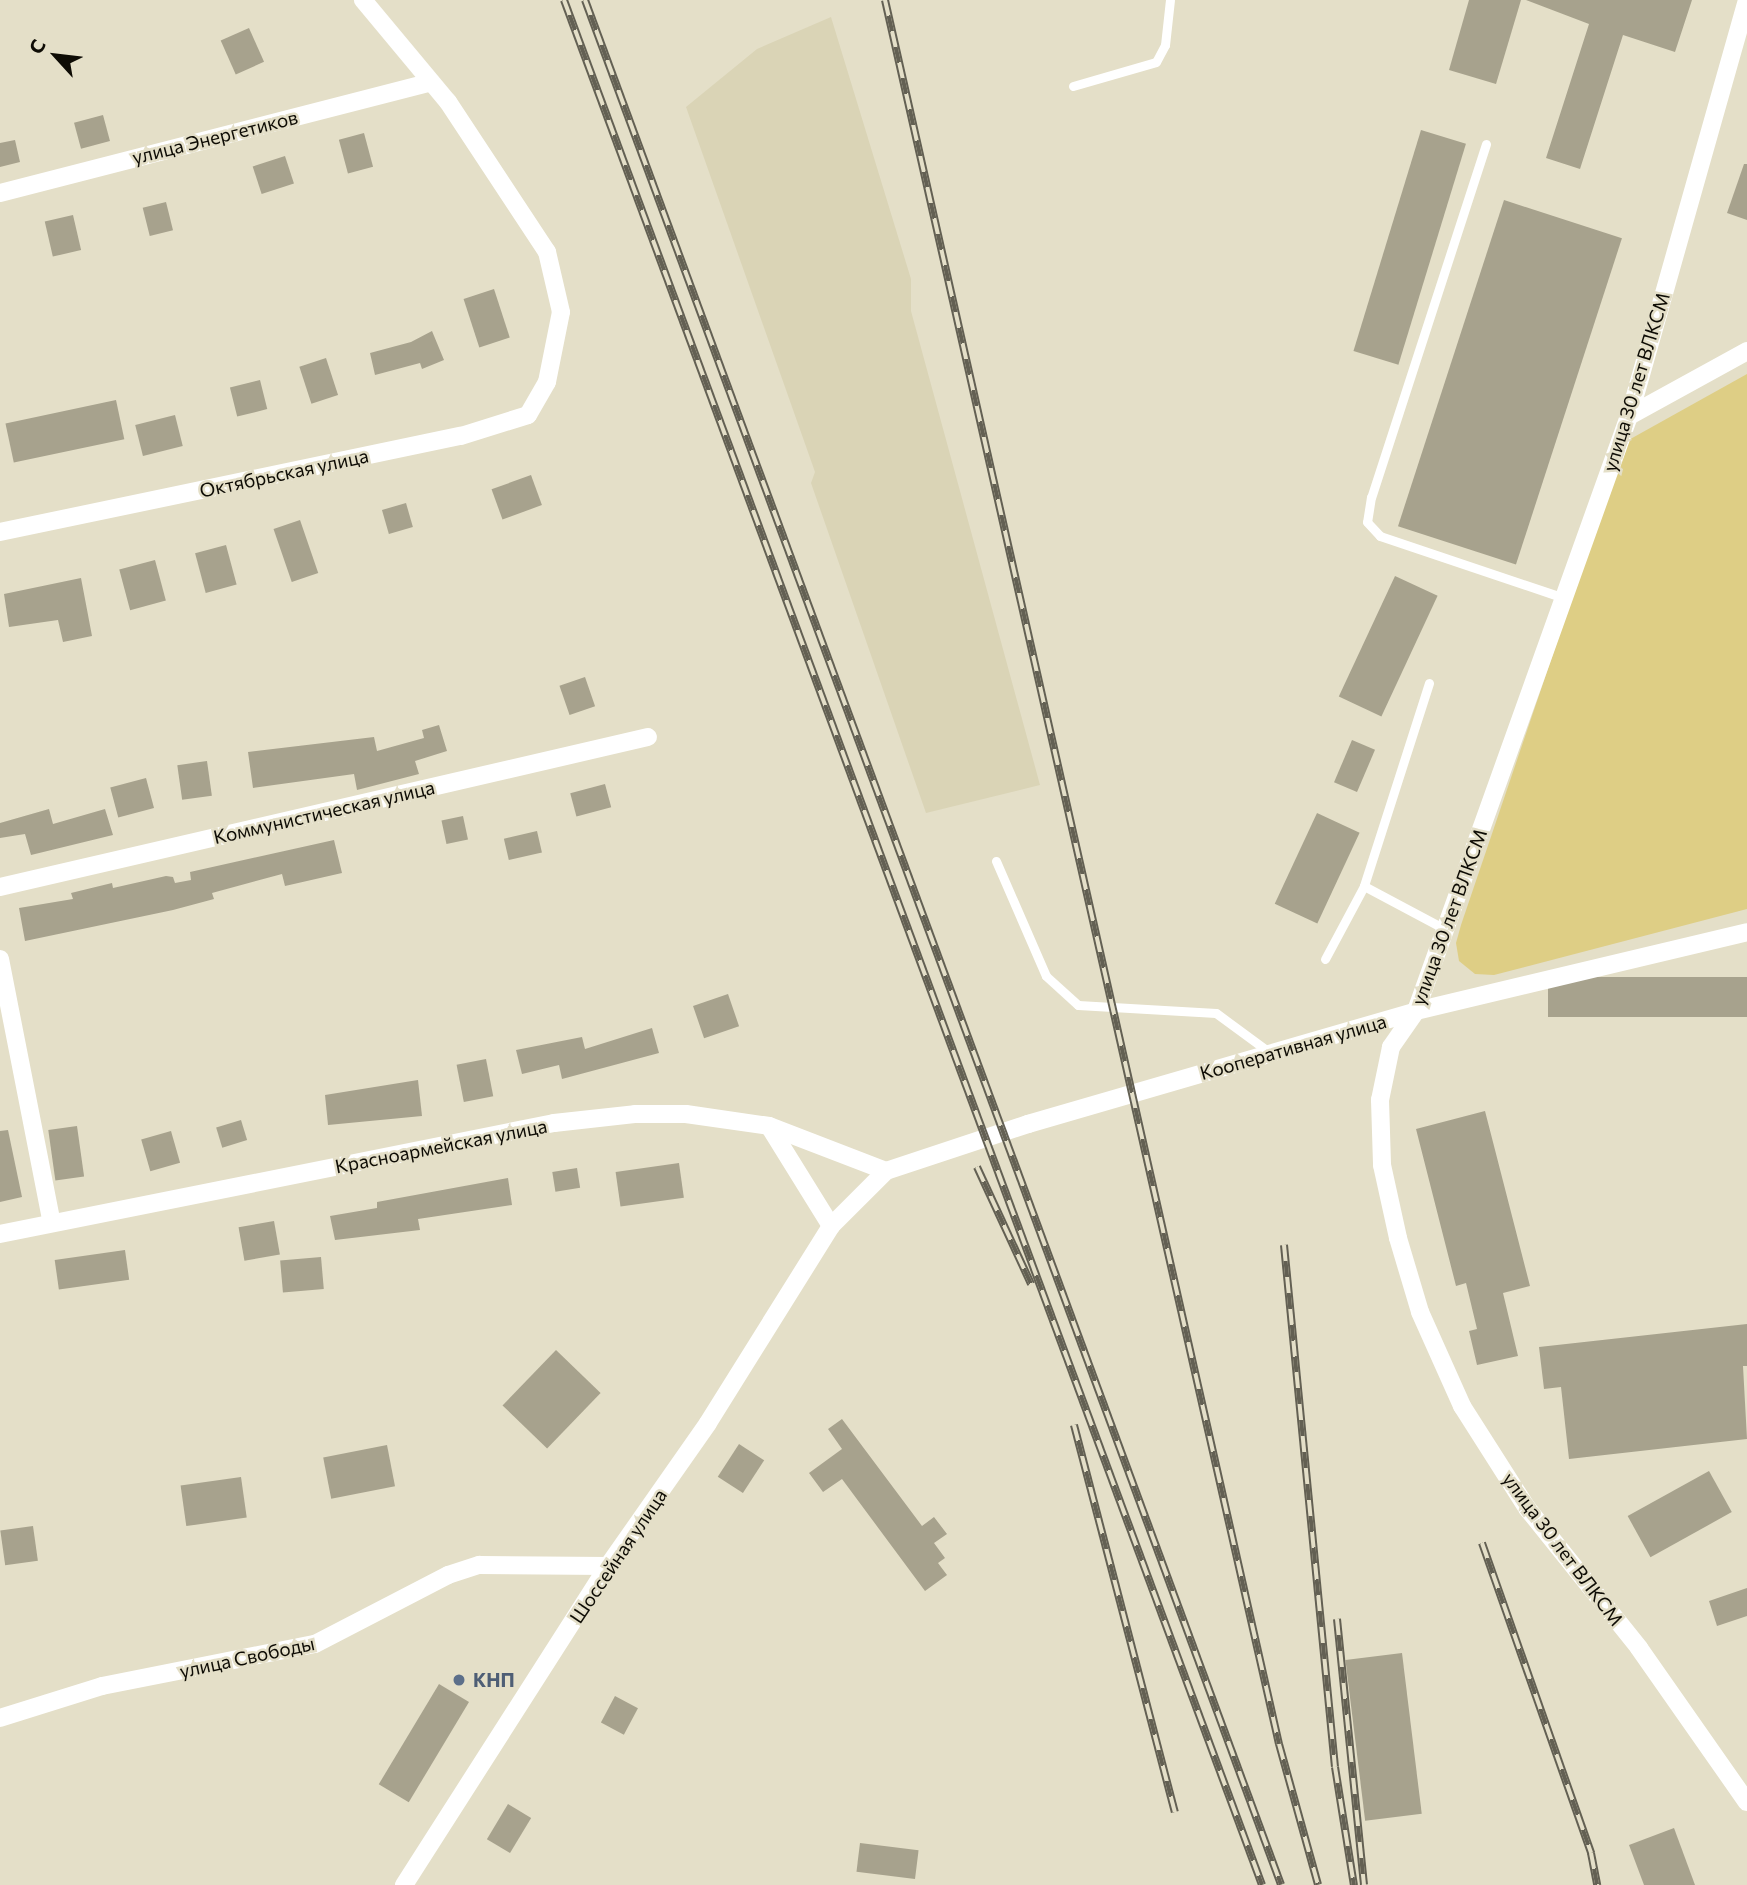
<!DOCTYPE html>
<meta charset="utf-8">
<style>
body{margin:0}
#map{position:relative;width:1747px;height:1885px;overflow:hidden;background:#e4dfc8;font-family:Commissioner,sans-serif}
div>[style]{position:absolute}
.built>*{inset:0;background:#dad4b6}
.green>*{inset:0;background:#dece85}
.building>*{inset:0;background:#a7a28d;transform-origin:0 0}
.service>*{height:9px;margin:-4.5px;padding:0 4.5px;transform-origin:4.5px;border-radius:4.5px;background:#fff}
.minor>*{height:18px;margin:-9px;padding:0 9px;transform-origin:9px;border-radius:9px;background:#fff}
.rail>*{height:8px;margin-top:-4px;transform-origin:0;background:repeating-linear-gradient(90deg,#e4dfc8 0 16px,#636053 0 32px);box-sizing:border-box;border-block:2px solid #636053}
.dots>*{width:19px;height:19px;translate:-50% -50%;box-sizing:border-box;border:4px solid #e4dfc8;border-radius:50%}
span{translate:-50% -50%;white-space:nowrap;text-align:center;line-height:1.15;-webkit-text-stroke:5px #e4dfc8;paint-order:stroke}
.street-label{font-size:19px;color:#0e0c05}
.service-label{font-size:19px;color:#4e5e75;font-weight:700}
.left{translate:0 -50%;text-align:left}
.north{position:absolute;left:21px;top:21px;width:70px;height:70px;-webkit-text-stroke:5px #e4dfc8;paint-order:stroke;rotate:297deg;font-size:19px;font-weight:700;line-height:28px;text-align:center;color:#0e0c05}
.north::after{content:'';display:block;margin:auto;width:24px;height:32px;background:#0e0c05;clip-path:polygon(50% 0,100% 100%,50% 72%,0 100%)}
</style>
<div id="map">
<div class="built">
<i style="clip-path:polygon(831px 17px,911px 279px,911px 311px,1040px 785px,926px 813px,811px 483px,815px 472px,686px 107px,757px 49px)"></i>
</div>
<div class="green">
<i style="clip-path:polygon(1747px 374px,1747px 909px,1494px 975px,1475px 974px,1459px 961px,1456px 943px,1461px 925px,1625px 442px)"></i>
</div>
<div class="building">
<i style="clip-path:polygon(1469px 0,1521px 0,1496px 84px,1449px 70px)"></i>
<i style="clip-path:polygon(1526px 0,1692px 0,1675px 52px,1623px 35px,1580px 169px,1546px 158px,1589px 24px)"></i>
<i style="left:249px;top:28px;width:37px;height:31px;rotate:66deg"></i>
<i style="left:103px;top:115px;width:27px;height:30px;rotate:75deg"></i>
<i style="left:1421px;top:130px;width:47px;height:231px;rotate:17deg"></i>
<i style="left:364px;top:133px;width:35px;height:26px;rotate:75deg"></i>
<i style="clip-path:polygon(15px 140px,20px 162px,0 167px,0 143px)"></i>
<i style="left:285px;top:156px;width:29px;height:34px;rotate:72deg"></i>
<i style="clip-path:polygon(1744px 164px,1747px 164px,1747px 220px,1727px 213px)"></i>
<i style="left:1504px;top:200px;width:124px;height:343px;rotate:18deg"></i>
<i style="left:166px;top:202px;width:29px;height:24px;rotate:76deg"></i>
<i style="left:73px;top:215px;width:36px;height:29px;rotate:77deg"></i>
<i style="left:494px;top:289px;width:51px;height:32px;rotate:72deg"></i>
<i style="clip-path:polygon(432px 331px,444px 360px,422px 369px,420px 363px,375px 375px,370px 353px,411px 342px)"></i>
<i style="left:326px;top:358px;width:39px;height:28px;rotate:72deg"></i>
<i style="left:260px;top:380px;width:30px;height:31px;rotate:76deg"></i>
<i style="left:116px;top:400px;width:40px;height:113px;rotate:78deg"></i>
<i style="left:175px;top:415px;width:32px;height:41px;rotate:76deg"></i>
<i style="left:531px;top:475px;width:32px;height:42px;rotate:70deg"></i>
<i style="left:406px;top:503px;width:25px;height:25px;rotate:74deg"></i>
<i style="left:300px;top:520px;width:56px;height:28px;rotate:71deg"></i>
<i style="left:226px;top:545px;width:41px;height:32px;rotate:75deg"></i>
<i style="left:155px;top:560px;width:42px;height:37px;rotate:75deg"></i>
<i style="left:1395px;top:576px;width:47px;height:133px;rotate:25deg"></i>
<i style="clip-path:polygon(81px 578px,92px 636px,63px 642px,58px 620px,9px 627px,4px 594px)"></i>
<i style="left:585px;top:677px;width:31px;height:27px;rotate:71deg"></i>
<i style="clip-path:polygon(439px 725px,447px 751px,415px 761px,419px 774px,357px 790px,354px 774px,253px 788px,248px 752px,374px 737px,377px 751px,424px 738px,422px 730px)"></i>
<i style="left:1352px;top:740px;width:25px;height:46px;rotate:23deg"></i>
<i style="left:207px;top:761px;width:35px;height:30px;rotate:82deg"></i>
<i style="left:146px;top:778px;width:31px;height:37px;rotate:75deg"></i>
<i style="left:605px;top:784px;width:24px;height:36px;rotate:75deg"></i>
<i style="clip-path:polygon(49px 809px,53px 824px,105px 809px,113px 835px,31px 855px,25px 834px,0 838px,0 823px)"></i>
<i style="left:1317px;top:813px;width:47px;height:100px;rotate:25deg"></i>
<i style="left:463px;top:816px;width:24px;height:22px;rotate:78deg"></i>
<i style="left:537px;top:831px;width:22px;height:34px;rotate:77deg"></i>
<i style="clip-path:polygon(334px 840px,342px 873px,285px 886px,282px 874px,212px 893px,214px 899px,173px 910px,25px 941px,19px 908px,73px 899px,71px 893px,112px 883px,113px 888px,166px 876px,173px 877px,175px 883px,191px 880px,190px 872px)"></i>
<i style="left:1747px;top:977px;width:40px;height:199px;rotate:90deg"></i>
<i style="left:728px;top:994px;width:34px;height:37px;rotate:71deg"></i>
<i style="clip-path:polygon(652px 1028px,659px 1053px,562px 1079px,559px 1065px,522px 1074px,516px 1050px,582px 1037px,585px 1049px)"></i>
<i style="left:486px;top:1059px;width:38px;height:30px;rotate:79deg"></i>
<i style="clip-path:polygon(418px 1080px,422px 1116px,328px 1125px,325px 1095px)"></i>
<i style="clip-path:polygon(1485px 1111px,1530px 1286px,1503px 1293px,1518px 1356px,1477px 1365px,1469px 1331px,1477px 1329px,1466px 1283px,1456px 1286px,1416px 1129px)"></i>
<i style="left:241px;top:1120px;width:21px;height:26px;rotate:73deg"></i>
<i style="left:77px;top:1126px;width:51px;height:29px;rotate:82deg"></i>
<i style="clip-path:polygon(8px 1130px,22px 1197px,0 1202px,0 1131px)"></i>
<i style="left:171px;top:1131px;width:33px;height:31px;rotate:74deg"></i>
<i style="left:679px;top:1163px;width:35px;height:64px;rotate:82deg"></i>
<i style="left:577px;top:1168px;width:20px;height:25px;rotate:81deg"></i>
<i style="clip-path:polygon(508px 1178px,512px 1205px,418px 1219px,420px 1230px,335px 1240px,330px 1216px,377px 1208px,377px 1202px)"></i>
<i style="left:274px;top:1221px;width:34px;height:36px;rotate:80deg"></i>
<i style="left:125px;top:1250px;width:30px;height:71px;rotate:82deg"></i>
<i style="left:321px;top:1257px;width:32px;height:41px;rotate:85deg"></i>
<i style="clip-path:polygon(1747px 1324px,1747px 1366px,1743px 1366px,1747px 1439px,1569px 1459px,1561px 1387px,1544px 1389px,1539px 1347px)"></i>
<i style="left:556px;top:1350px;width:62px;height:77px;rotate:44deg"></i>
<i style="clip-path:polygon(842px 1419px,922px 1526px,934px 1517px,947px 1534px,934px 1543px,945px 1558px,938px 1563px,947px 1575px,925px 1591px,842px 1479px,823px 1492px,809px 1473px,842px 1449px,828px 1429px)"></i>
<i style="left:739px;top:1444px;width:30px;height:39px;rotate:33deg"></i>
<i style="left:387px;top:1445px;width:42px;height:65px;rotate:79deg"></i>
<i style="left:1709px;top:1471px;width:47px;height:93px;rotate:61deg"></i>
<i style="left:241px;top:1477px;width:41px;height:61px;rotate:82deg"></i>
<i style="left:33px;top:1526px;width:35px;height:33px;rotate:82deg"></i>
<i style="clip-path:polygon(1747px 1588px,1747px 1616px,1717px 1626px,1709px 1601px)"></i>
<i style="left:1402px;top:1653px;width:162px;height:57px;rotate:83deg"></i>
<i style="left:439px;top:1684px;width:35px;height:117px;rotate:31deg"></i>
<i style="left:615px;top:1696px;width:26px;height:30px;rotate:28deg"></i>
<i style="left:508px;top:1804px;width:27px;height:41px;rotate:31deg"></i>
<i style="clip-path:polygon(1674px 1828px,1695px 1885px,1644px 1885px,1629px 1845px)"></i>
<i style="left:860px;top:1843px;width:59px;height:29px;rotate:7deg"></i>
</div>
<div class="service">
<i style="left:1073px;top:86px;width:86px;rotate:-16.1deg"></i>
<i style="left:1156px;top:62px;width:19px;rotate:-62deg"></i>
<i style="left:1165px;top:45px;width:45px;rotate:-83.7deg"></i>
<i style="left:1486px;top:144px;width:371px;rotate:108deg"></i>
<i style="left:1371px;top:497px;width:25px;rotate:99deg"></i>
<i style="left:1367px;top:522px;width:19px;rotate:47deg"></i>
<i style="left:1380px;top:536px;width:194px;rotate:18.6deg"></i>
<i style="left:1429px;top:683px;width:213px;rotate:107.8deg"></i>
<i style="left:1364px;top:886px;width:92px;rotate:28deg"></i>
<i style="left:996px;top:861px;width:125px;rotate:66.5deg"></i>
<i style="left:1046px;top:976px;width:43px;rotate:42.2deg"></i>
<i style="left:1078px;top:1005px;width:138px;rotate:3.3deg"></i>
<i style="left:1216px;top:1013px;width:66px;rotate:36.3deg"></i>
<i style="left:1325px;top:959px;width:83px;rotate:-61.9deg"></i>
</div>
<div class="minor">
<i style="left:1747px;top:0;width:432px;rotate:105.8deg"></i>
<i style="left:1629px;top:416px;width:632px;rotate:109.7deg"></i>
<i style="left:1416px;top:1011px;width:44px;rotate:124.8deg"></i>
<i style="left:1391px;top:1047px;width:54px;rotate:101.7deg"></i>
<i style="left:1380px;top:1100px;width:65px;rotate:88.2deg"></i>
<i style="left:1382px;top:1165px;width:75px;rotate:77.6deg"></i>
<i style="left:1398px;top:1238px;width:77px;rotate:73.4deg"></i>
<i style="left:1420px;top:1312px;width:103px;rotate:65.9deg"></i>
<i style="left:1462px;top:1406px;width:121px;rotate:57.5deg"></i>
<i style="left:1527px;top:1508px;width:179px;rotate:51.3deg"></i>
<i style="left:1639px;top:1648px;width:188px;rotate:55deg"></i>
<i style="left:0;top:193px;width:445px;rotate:-14.4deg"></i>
<i style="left:1629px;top:416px;width:135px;rotate:-28.8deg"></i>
<i style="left:0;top:532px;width:471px;rotate:-11.8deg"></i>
<i style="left:461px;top:436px;width:70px;rotate:-17.4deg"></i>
<i style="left:528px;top:415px;width:38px;rotate:-60deg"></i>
<i style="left:547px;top:382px;width:71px;rotate:-78.7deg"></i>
<i style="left:561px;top:312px;width:62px;rotate:-103.1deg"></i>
<i style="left:547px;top:252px;width:180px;rotate:-123.4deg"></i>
<i style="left:448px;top:102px;width:133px;rotate:-129.8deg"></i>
<i style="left:0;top:887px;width:665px;rotate:-13.03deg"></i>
<i style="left:0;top:959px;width:269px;rotate:78.9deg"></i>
<i style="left:769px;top:1126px;width:125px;rotate:21deg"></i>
<i style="left:886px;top:1171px;width:150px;rotate:-18.3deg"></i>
<i style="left:1028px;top:1124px;width:404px;rotate:-16.2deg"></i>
<i style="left:1416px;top:1011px;width:340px;rotate:-13.4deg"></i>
<i style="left:0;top:1234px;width:565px;rotate:-11.33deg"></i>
<i style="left:554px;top:1123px;width:81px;rotate:-6.3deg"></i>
<i style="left:635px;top:1114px;width:51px"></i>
<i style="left:686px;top:1114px;width:84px;rotate:8.2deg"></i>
<i style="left:769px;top:1126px;width:118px;rotate:58.2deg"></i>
<i style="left:0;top:1718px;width:107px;rotate:-17.4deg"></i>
<i style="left:102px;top:1686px;width:217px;rotate:-11.2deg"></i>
<i style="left:315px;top:1644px;width:150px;rotate:-27.4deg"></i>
<i style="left:448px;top:1575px;width:33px;rotate:-18deg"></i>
<i style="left:479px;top:1565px;width:129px;rotate:0.4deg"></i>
<i style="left:404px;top:1885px;width:379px;rotate:-57.4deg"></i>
<i style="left:608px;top:1566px;width:174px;rotate:-55deg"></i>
<i style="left:708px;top:1423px;width:232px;rotate:-58deg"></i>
<i style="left:831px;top:1226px;width:78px;rotate:-45deg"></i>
</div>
<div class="rail">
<i style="left:564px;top:0;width:2010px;rotate:69.68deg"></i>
<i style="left:585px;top:0;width:2009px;rotate:69.73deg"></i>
<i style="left:885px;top:0;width:1788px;rotate:77.27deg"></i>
<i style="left:1279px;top:1744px;width:146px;rotate:74.5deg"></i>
<i style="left:977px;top:1167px;width:129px;rotate:65.2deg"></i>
<i style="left:1284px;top:1245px;width:524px;rotate:84.42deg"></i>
<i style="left:1335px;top:1767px;width:120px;rotate:80.9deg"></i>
<i style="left:1074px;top:1425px;width:400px;rotate:75.4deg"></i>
<i style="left:1482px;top:1543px;width:329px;rotate:70.6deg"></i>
<i style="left:1591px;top:1853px;width:33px;rotate:79deg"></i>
<i style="left:1337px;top:1619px;width:267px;rotate:84.2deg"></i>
</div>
<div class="dots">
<i style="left:459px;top:1680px;background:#5c6f8a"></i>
</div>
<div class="street-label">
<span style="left:215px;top:137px;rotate:-14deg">улица Энергетиков</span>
<span style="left:1636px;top:382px;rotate:-73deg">улица 30 лет ВЛКСМ</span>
<span style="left:284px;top:473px;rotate:-12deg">Октябрьская улица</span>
<span style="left:324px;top:812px;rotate:-13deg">Коммунистическая улица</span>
<span style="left:1449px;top:917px;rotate:-70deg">улица 30 лет ВЛКСМ</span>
<span style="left:1293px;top:1047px;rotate:-16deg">Кооперативная улица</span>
<span style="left:441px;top:1146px;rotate:-11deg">Красноармейская улица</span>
<span style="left:1563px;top:1549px;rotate:53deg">улица 30 лет ВЛКСМ</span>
<span style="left:618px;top:1556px;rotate:-56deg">Шоссейная улица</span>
<span style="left:247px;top:1657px;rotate:-12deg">улица Свободы</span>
</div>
<div class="service-label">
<span class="left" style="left:473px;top:1680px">КНП</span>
</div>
<div class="north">С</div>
</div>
